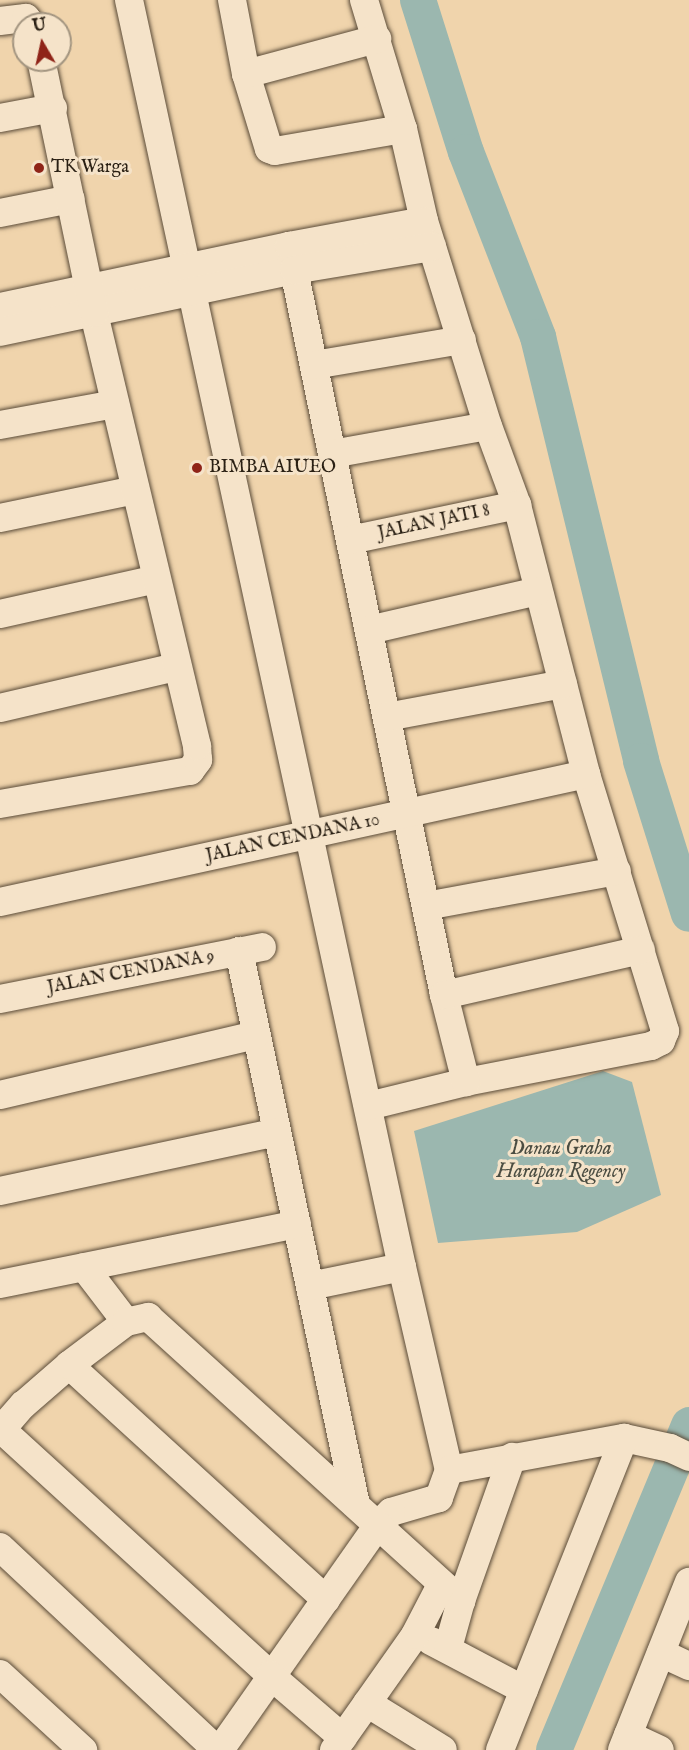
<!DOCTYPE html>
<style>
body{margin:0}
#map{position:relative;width:689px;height:1750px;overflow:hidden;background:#f0d4ac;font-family:"IM FELL English",serif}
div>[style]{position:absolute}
.water>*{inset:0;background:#9bb7af}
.river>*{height:36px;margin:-18px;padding:0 18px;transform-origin:18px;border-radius:18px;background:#9bb7af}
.roads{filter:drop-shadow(0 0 2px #5b4c39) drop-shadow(0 0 2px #5b4c39)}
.minor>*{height:28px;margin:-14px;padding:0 14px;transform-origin:14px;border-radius:14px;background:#f5e3c9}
.dots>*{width:16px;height:16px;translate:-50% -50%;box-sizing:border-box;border:3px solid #f5e3c9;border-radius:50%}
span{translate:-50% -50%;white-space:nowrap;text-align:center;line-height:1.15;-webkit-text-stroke:6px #f5e3c9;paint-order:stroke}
.poi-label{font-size:18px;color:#291f13}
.left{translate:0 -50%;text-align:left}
.street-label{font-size:18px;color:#291f13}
.water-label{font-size:20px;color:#4b4d42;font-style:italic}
.north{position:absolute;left:12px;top:12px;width:60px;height:60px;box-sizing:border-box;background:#f5e3c9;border:2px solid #a39580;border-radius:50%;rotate:351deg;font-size:16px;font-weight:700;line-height:24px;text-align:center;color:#291f13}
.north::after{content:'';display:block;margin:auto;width:21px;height:27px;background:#8f2418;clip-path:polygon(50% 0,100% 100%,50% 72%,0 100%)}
</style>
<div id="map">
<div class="water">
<i style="clip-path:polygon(603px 1071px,632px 1082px,661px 1195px,577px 1232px,438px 1243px,414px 1131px)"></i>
</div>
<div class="river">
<i style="left:418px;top:0;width:159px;rotate:72.5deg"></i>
<i style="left:466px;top:152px;width:199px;rotate:68.7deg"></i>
<i style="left:538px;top:337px;width:436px;rotate:76.3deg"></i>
<i style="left:641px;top:761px;width:160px;rotate:72.6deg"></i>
<i style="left:554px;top:1750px;width:352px;rotate:-67.4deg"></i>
</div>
<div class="roads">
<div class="minor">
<i style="left:129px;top:0;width:1296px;rotate:77.84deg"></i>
<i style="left:402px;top:1267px;width:208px;rotate:77deg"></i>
<i style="left:449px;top:1470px;width:30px;rotate:110deg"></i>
<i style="left:439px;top:1498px;width:50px;rotate:163.7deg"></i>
<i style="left:391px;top:1512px;width:18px;rotate:135deg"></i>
<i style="left:378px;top:1525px;width:275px;rotate:125.1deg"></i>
<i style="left:232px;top:0;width:75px;rotate:79.3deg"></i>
<i style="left:246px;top:74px;width:78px;rotate:73deg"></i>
<i style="left:269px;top:149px;width:6px;rotate:18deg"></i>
<i style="left:275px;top:151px;width:130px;rotate:-9.8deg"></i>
<i style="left:364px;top:0;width:135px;rotate:73.2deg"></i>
<i style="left:403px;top:129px;width:94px;rotate:77.1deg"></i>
<i style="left:424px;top:221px;width:215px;rotate:72.7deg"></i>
<i style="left:488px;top:426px;width:84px;rotate:69.8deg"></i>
<i style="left:517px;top:505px;width:278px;rotate:75.6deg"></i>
<i style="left:586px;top:774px;width:269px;rotate:72.9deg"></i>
<i style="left:665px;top:1031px;width:11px;rotate:112deg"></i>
<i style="left:661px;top:1041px;width:11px;rotate:153deg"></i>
<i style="left:651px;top:1046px;width:188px;rotate:169deg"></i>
<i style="left:466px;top:1082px;width:101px;rotate:166.2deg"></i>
<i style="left:0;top:21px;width:26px;rotate:-7deg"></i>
<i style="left:26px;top:18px;width:8px;rotate:50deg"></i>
<i style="left:246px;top:74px;width:136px;rotate:-15deg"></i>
<i style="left:0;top:118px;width:54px;rotate:-10.7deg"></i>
<i style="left:0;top:213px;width:72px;rotate:-11.2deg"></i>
<i style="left:289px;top:246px;width:765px;rotate:78.31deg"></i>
<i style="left:444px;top:995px;width:90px;rotate:75.8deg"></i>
<i style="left:0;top:307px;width:295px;rotate:-11.9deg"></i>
<i style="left:289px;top:246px;width:137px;rotate:-10.5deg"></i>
<i style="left:0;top:332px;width:300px;rotate:-11.9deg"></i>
<i style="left:294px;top:270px;width:140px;rotate:-9.5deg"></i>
<i style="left:314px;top:365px;width:150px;rotate:-9.6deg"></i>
<i style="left:0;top:425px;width:117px;rotate:-10.3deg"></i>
<i style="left:332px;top:454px;width:158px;rotate:-10.2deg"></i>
<i style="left:0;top:518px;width:138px;rotate:-11.7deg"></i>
<i style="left:350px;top:540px;width:171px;rotate:-11.8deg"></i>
<i style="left:0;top:614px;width:160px;rotate:-12.6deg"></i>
<i style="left:369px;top:630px;width:173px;rotate:-13deg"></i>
<i style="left:0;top:708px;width:181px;rotate:-13.1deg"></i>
<i style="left:387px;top:717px;width:179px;rotate:-10.6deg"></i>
<i style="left:0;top:804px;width:193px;rotate:-9.9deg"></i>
<i style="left:190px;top:771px;width:14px;rotate:-54deg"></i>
<i style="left:198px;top:760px;width:14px;rotate:-94deg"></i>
<i style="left:197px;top:746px;width:445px;rotate:-103.4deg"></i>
<i style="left:94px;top:313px;width:258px;rotate:-101.8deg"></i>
<i style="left:0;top:902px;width:600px;rotate:-12.32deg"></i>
<i style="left:426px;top:906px;width:194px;rotate:-10.4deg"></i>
<i style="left:239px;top:951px;width:566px;rotate:78.07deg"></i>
<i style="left:444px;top:995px;width:202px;rotate:-12.9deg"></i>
<i style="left:0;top:999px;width:267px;rotate:-11.2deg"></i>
<i style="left:0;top:1095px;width:262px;rotate:-13.2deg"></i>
<i style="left:0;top:1191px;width:283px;rotate:-12deg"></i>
<i style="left:84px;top:1267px;width:69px;rotate:52.6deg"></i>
<i style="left:0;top:1284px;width:303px;rotate:-11.4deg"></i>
<i style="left:310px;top:1286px;width:94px;rotate:-11.7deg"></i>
<i style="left:69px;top:1365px;width:348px;rotate:42.4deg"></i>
<i style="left:1px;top:1429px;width:365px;rotate:42.4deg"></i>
<i style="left:270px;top:1675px;width:96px;rotate:40.8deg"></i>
<i style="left:0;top:1431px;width:35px;rotate:-49deg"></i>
<i style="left:23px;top:1405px;width:61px;rotate:-41deg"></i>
<i style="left:69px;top:1365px;width:71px;rotate:-37deg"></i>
<i style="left:126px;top:1322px;width:23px;rotate:-13deg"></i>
<i style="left:148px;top:1317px;width:423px;rotate:42.2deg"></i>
<i style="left:449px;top:1470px;width:178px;rotate:-10.4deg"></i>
<i style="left:624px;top:1438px;width:47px;rotate:12.3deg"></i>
<i style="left:670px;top:1448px;width:21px;rotate:25deg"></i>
<i style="left:0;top:1547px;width:297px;rotate:43.1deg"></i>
<i style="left:431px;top:1641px;width:105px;rotate:27.8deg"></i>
<i style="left:448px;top:1648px;width:49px;rotate:-74.5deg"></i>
<i style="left:461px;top:1601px;width:153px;rotate:-70.5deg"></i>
<i style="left:661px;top:1653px;width:31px;rotate:25deg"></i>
<i style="left:0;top:1674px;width:113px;rotate:42.5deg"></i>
<i style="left:367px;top:1703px;width:89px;rotate:31.7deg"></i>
<i style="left:628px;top:1735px;width:35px;rotate:25deg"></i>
<i style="left:334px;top:1750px;width:141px;rotate:-54.8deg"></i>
<i style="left:415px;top:1635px;width:56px;rotate:-62.5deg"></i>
<i style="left:500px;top:1750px;width:336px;rotate:-68.3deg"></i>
<i style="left:622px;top:1750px;width:181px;rotate:-68.3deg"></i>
</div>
</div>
<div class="dots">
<i style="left:39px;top:168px;background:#8f2418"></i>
<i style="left:197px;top:468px;background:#8f2418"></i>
</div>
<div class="poi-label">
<span class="left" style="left:51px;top:168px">TK Warga</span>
<span class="left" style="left:209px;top:468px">BIMBA AIUEO</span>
</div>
<div class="street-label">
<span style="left:434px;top:523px;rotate:-12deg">JALAN JATI 8</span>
<span style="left:293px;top:839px;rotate:-12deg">JALAN CENDANA 10</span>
<span style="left:131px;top:973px;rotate:-11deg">JALAN CENDANA 9</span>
</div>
<div class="water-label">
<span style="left:561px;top:1160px">Danau Graha<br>Harapan Regency</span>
</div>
<div class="north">U</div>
</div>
